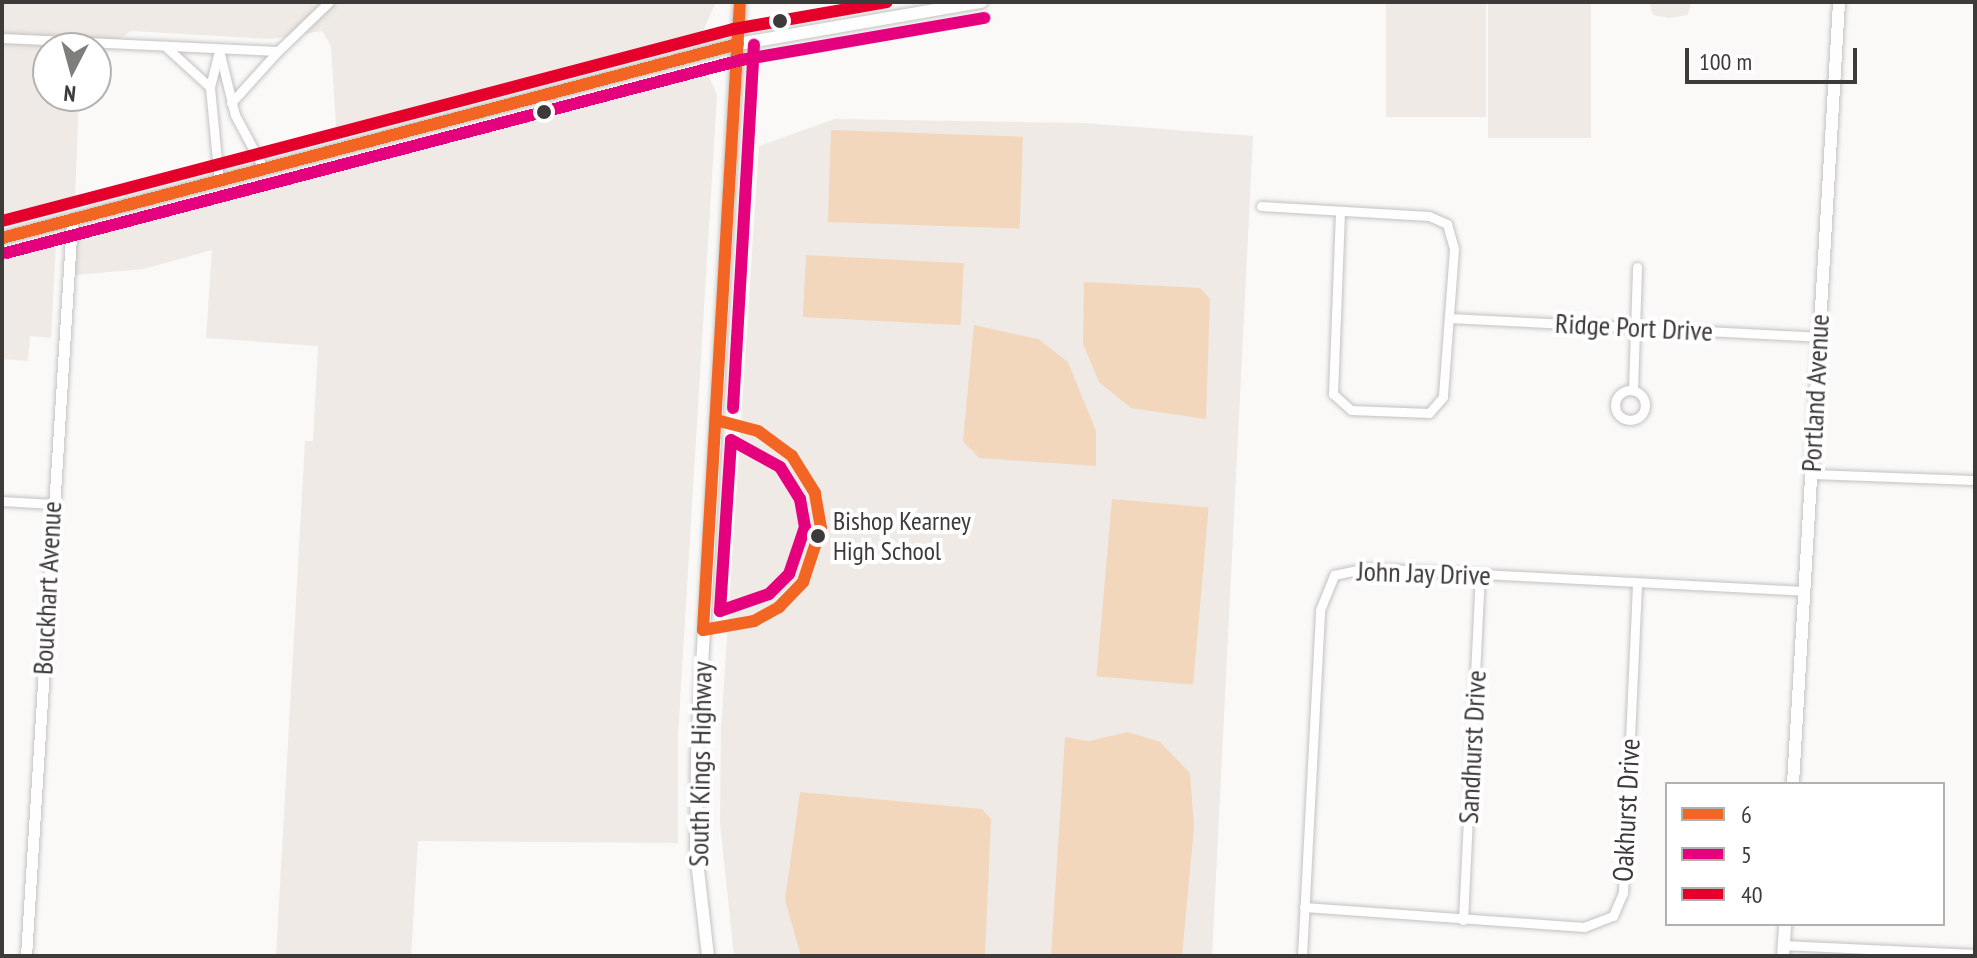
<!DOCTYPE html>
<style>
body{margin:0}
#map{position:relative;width:1977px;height:958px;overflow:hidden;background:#faf9f7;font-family:"PT Sans Narrow",sans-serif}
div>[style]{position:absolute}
.built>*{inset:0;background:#efeae5;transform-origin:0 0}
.green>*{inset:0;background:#f3d7bc;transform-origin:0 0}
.roads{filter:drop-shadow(0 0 2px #c3c2c1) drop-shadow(0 0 2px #c3c2c1)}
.minor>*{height:9px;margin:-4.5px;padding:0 4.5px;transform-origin:4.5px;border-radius:4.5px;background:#fefefe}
.minor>.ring{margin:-4.5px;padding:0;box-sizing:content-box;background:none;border:9px solid #fefefe;border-radius:50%}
.tertiary>*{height:11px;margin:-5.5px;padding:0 5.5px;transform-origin:5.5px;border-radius:5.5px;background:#fefefe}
.secondary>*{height:12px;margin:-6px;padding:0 6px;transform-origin:6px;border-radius:6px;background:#fefefe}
.bus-1>*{height:12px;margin:-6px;padding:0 6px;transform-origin:6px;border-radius:6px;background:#f26522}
.bus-2>*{height:12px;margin:-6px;padding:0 6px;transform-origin:6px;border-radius:6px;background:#e5007d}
.bus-3>*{height:12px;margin:-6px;padding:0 6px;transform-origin:6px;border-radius:6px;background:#e4002b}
.dots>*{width:22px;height:22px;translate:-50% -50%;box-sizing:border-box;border:4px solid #fff;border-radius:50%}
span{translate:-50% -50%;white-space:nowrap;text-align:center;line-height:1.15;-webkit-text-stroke:8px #fff;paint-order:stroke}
.bus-label{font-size:26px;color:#3c3b3a}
.left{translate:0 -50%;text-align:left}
.street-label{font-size:28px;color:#3c3b3a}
.frame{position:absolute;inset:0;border:4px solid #3c3b3a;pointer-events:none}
.legend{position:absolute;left:1665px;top:782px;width:280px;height:144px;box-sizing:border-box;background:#fff;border:2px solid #b1b1b0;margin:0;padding:10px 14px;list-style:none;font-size:24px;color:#3c3b3a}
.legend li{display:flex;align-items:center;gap:16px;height:40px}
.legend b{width:40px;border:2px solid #b1b1b0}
.north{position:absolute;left:32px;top:32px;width:80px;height:80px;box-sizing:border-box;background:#fff;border:2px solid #b1b1b0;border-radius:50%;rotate:186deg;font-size:22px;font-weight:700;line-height:32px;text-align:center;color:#3c3b3a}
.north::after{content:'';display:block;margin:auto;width:28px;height:36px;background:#7e7e7c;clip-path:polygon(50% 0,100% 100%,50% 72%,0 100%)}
.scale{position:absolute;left:1685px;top:48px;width:172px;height:36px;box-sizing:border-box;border:4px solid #3c3b3a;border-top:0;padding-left:10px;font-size:24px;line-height:28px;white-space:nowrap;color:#3c3b3a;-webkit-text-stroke:6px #fff;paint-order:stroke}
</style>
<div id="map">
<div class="built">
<i style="clip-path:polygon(2px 2px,716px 2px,702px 33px,336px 127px,331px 46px,322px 31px,270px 39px,132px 31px,96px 51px,48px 48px,48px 96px,79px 96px,75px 198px,2px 218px)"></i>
<i style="left:1386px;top:2px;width:100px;height:115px"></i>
<i style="left:1488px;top:2px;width:103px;height:136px"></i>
<i style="clip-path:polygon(1649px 2px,1691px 2px,1688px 15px,1669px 18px,1653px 15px)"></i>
<i style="clip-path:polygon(684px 70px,710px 78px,717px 95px,678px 735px,678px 843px,418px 841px,411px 956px,276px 956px,305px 441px,313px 441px,318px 346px,206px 338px,212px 250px,144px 269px,74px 275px,77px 234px)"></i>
<i style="clip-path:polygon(835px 119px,1084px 123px,1253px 136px,1212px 956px,734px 956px,720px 823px,721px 730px,759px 146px)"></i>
<i style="clip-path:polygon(56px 244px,51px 338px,30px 336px,28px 361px,2px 359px,2px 259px)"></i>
</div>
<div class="green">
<i style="left:831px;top:130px;width:192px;height:92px;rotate:2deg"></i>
<i style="left:806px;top:255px;width:158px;height:62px;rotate:3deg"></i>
<i style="clip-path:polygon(1084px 282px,1200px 288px,1210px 299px,1206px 419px,1131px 408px,1099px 382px,1083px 344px)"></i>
<i style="clip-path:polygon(974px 325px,1038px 339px,1068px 362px,1096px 431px,1096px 466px,979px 458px,963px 441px)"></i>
<i style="left:1112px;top:499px;width:97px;height:178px;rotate:5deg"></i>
<i style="clip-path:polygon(1128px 732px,1160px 742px,1190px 773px,1194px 827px,1182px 956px,1051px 956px,1065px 737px,1089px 741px)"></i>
<i style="clip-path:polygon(800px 792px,982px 809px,991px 819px,985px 956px,801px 956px,785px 900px)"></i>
</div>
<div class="roads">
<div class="minor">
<i style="left:2px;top:38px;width:276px;rotate:2.7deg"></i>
<i style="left:278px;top:51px;width:71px;rotate:-43.9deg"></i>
<i style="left:166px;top:47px;width:59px;rotate:42.3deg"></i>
<i style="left:220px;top:54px;width:63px;rotate:76.2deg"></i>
<i style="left:235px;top:115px;width:61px;rotate:61.8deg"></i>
<i style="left:231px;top:103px;width:70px;rotate:-47.9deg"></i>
<i style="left:219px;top:181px;width:94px;rotate:-95.5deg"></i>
<i style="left:210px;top:87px;width:37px;rotate:-76deg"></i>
<i style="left:1261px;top:206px;width:168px;rotate:3.4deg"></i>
<i style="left:1429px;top:216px;width:20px;rotate:24deg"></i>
<i style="left:1447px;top:224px;width:26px;rotate:74deg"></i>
<i style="left:1454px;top:249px;width:148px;rotate:94.3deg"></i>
<i style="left:1443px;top:397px;width:21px;rotate:131deg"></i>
<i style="left:1429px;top:413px;width:78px;rotate:-177.8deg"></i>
<i style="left:1351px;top:410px;width:24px;rotate:-138deg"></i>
<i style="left:1333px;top:394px;width:183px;rotate:-87.8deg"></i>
<i style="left:1449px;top:318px;width:370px;rotate:2.9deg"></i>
<i class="ring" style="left:1615px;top:390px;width:21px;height:21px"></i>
<i style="left:1633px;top:390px;width:123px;rotate:-88.1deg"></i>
<i style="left:1811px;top:474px;width:164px;rotate:2.1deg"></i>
<i style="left:2px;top:501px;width:50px;rotate:3.4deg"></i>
<i style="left:1304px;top:907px;width:281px;rotate:4.1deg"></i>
<i style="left:1584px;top:927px;width:31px;rotate:-21deg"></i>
<i style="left:1613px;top:916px;width:25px;rotate:-67deg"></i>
<i style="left:1623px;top:893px;width:310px;rotate:-87.4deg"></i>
<i style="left:1463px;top:920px;width:346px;rotate:-87.2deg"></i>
<i style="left:1783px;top:945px;width:192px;rotate:2.7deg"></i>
<i style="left:1302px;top:956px;width:346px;rotate:-87deg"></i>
<i style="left:1320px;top:610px;width:38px;rotate:-68deg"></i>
<i style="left:1334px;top:575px;width:35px;rotate:-12deg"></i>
<i style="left:1368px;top:568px;width:437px;rotate:3deg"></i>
</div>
<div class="tertiary">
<i style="left:26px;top:956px;width:737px;rotate:-86.42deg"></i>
</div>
<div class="secondary">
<i style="left:2px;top:238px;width:761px;rotate:-14.77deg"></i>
<i style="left:738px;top:44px;width:247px;rotate:-9.8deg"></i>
<i style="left:1793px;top:784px;width:783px;rotate:-86.63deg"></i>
<i style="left:708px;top:956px;width:104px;rotate:-96.6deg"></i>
<i style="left:696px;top:853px;width:100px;rotate:-89.4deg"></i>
<i style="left:697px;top:753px;width:752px;rotate:-86.72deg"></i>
<i style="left:1783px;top:956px;width:32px;rotate:-86deg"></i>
</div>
</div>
<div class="bus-1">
<i style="left:2px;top:238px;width:761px;rotate:-14.77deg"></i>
<i style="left:703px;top:630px;width:629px;rotate:-86.63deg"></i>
<i style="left:703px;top:630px;width:52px;rotate:-10deg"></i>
<i style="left:754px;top:621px;width:29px;rotate:-29deg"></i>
<i style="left:779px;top:607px;width:35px;rotate:-46deg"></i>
<i style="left:803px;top:582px;width:57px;rotate:-71.6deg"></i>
<i style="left:821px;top:528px;width:36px;rotate:-100deg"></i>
<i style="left:815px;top:493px;width:44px;rotate:-121.9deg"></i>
<i style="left:792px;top:456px;width:42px;rotate:-143.7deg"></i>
<i style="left:758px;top:431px;width:43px;rotate:-165.3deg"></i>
</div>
<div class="bus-2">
<i style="left:6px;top:253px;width:760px;rotate:-14.71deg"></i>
<i style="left:741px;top:60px;width:247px;rotate:-9.8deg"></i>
<i style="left:733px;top:408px;width:364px;rotate:-86.7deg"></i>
<i style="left:731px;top:440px;width:56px;rotate:28.9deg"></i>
<i style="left:780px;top:467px;width:38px;rotate:58deg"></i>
<i style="left:800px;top:499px;width:28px;rotate:80deg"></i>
<i style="left:805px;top:527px;width:50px;rotate:108.8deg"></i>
<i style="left:789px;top:574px;width:28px;rotate:135deg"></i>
<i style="left:769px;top:594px;width:52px;rotate:160.9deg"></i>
<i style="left:720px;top:611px;width:171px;rotate:-86.3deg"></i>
</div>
<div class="bus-3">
<i style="left:2px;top:221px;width:757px;rotate:-14.7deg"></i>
<i style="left:734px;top:29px;width:155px;rotate:-10deg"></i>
</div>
<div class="dots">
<i style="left:780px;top:21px;background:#3c3b3a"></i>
<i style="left:544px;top:112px;background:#3c3b3a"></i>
<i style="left:818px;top:536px;background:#3c3b3a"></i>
</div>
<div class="bus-label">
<span class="left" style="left:833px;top:536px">Bishop Kearney<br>High School</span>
</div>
<div class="street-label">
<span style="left:1634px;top:327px;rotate:3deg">Ridge Port Drive</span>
<span style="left:1815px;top:393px;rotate:-87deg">Portland Avenue</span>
<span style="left:1424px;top:573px;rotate:2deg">John Jay Drive</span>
<span style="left:47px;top:588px;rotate:-87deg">Bouckhart Avenue</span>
<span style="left:1472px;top:747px;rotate:-87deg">Sandhurst Drive</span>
<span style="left:700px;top:764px;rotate:-89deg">South Kings Highway</span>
<span style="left:1626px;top:810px;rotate:-87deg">Oakhurst Drive</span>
</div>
<div class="frame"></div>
<ul class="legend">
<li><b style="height:10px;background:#f26522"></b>6</li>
<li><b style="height:10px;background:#e5007d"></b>5</li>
<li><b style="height:10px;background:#e4002b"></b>40</li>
</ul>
<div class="north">N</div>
<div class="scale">100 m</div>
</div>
